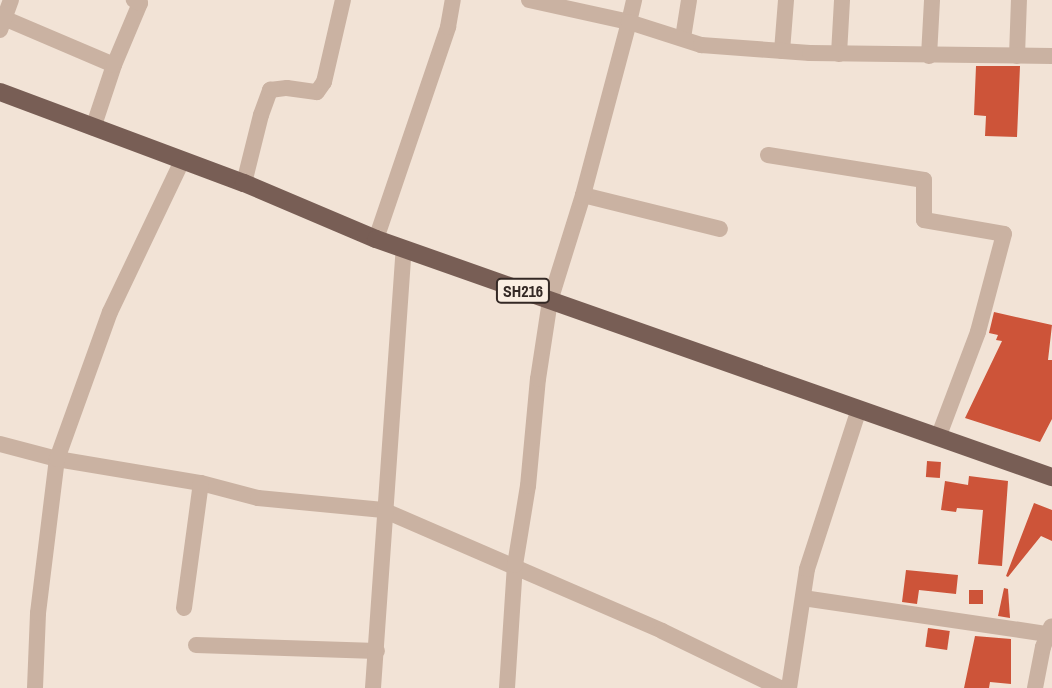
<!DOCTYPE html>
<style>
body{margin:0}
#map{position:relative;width:1052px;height:688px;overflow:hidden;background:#f2e3d6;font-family:"Archivo Narrow",sans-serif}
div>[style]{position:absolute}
.building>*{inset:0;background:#cd5439;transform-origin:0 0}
.street>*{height:16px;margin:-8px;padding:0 8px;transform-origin:8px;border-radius:8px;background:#cab2a2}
.primary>*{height:18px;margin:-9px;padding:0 9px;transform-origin:9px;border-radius:9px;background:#785e55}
span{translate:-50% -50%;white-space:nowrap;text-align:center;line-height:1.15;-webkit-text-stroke:5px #faeee2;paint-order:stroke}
.shield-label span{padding:2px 5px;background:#faeee2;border:2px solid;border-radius:5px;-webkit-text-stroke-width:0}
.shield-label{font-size:16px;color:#342925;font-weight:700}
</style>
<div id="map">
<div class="building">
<i style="clip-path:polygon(976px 66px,1020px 66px,1017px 137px,985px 136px,986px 116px,974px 115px)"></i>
<i style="clip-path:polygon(994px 312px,1052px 325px,1048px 360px,1052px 360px,1052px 419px,1040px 442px,965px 418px,1002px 341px,996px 340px,998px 335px,989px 333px)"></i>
<i style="left:927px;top:461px;width:14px;height:16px;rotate:4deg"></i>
<i style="clip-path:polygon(969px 476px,1008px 481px,1002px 566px,978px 564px,983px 510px,957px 508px,956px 512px,941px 510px,945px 481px,968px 485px)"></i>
<i style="clip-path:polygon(1034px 503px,1052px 510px,1052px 541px,1041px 536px,1008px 577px,1006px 576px)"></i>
<i style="clip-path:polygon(906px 570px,958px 575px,956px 594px,919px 590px,917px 604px,902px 602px)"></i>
<i style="clip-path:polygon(1004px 588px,1008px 589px,1010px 618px,998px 616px)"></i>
<i style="left:969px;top:590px;width:14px;height:14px"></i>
<i style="left:928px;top:628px;width:22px;height:19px;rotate:8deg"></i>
<i style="clip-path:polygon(975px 636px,1011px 639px,1011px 684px,990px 682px,989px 688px,964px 688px)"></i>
</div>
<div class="street">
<i style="left:529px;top:0;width:102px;rotate:12.4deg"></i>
<i style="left:629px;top:22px;width:23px;rotate:-77deg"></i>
<i style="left:6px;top:19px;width:117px;rotate:23.1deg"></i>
<i style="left:114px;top:65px;width:66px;rotate:108.4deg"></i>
<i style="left:0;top:30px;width:32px;rotate:-70deg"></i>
<i style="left:683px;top:38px;width:38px;rotate:-81deg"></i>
<i style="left:782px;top:51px;width:51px;rotate:-85.5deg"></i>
<i style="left:839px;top:54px;width:54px;rotate:-86.8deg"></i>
<i style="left:929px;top:56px;width:56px;rotate:-86.9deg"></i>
<i style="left:1017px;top:56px;width:56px;rotate:-88deg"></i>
<i style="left:114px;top:65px;width:67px;rotate:-67.2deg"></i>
<i style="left:140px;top:3px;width:7px;rotate:-153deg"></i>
<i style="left:768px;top:155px;width:158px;rotate:9.1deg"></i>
<i style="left:924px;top:180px;width:40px;rotate:90deg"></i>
<i style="left:924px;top:220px;width:81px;rotate:9.9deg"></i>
<i style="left:1004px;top:234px;width:101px;rotate:104.9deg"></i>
<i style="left:978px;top:332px;width:110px;rotate:110.7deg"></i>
<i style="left:244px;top:183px;width:70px;rotate:-76deg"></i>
<i style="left:261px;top:115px;width:27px;rotate:-70deg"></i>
<i style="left:270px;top:90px;width:17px;rotate:-7deg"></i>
<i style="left:287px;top:88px;width:30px;rotate:8deg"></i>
<i style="left:317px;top:92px;width:12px;rotate:-55deg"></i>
<i style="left:324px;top:82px;width:84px;rotate:-77deg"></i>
<i style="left:583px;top:195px;width:141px;rotate:13.9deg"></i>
<i style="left:376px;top:239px;width:224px;rotate:-71.2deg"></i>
<i style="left:448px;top:27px;width:27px;rotate:-80deg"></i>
<i style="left:0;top:444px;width:59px;rotate:14.7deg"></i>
<i style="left:57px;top:459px;width:146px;rotate:9.5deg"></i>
<i style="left:201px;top:483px;width:59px;rotate:14.7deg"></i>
<i style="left:258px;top:498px;width:126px;rotate:5.5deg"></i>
<i style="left:383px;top:510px;width:304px;rotate:23.4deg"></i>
<i style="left:662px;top:631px;width:131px;rotate:25.8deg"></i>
<i style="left:803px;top:598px;width:247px;rotate:8.4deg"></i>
<i style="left:184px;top:608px;width:126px;rotate:-82.3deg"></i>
<i style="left:196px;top:645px;width:181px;rotate:1.9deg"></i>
<i style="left:35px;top:688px;width:75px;rotate:-87.7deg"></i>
<i style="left:38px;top:613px;width:155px;rotate:-83deg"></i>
<i style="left:57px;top:459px;width:156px;rotate:-70.2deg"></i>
<i style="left:110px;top:312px;width:167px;rotate:-64.5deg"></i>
<i style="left:373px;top:688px;width:440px;rotate:-86deg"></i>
<i style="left:507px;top:688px;width:123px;rotate:-86.3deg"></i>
<i style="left:515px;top:565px;width:80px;rotate:-80.7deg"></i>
<i style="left:528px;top:486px;width:107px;rotate:-84.7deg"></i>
<i style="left:538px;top:379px;width:79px;rotate:-81.3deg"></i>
<i style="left:550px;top:301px;width:111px;rotate:-72.7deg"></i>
<i style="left:583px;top:195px;width:179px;rotate:-75.1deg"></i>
<i style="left:629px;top:22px;width:76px;rotate:17.7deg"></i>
<i style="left:701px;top:45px;width:109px;rotate:4.2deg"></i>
<i style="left:810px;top:53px;width:242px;rotate:0.7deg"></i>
<i style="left:789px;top:688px;width:120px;rotate:-81.4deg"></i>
<i style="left:807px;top:569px;width:168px;rotate:-72deg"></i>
<i style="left:1035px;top:688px;width:42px;rotate:-79deg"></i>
<i style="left:1043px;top:647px;width:22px;rotate:-68deg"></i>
</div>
<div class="primary">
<i style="left:0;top:92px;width:260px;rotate:20.5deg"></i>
<i style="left:244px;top:183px;width:143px;rotate:23deg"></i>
<i style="left:376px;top:239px;width:717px;rotate:19.4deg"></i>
</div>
<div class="shield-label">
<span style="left:523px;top:291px">SH216</span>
</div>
</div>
